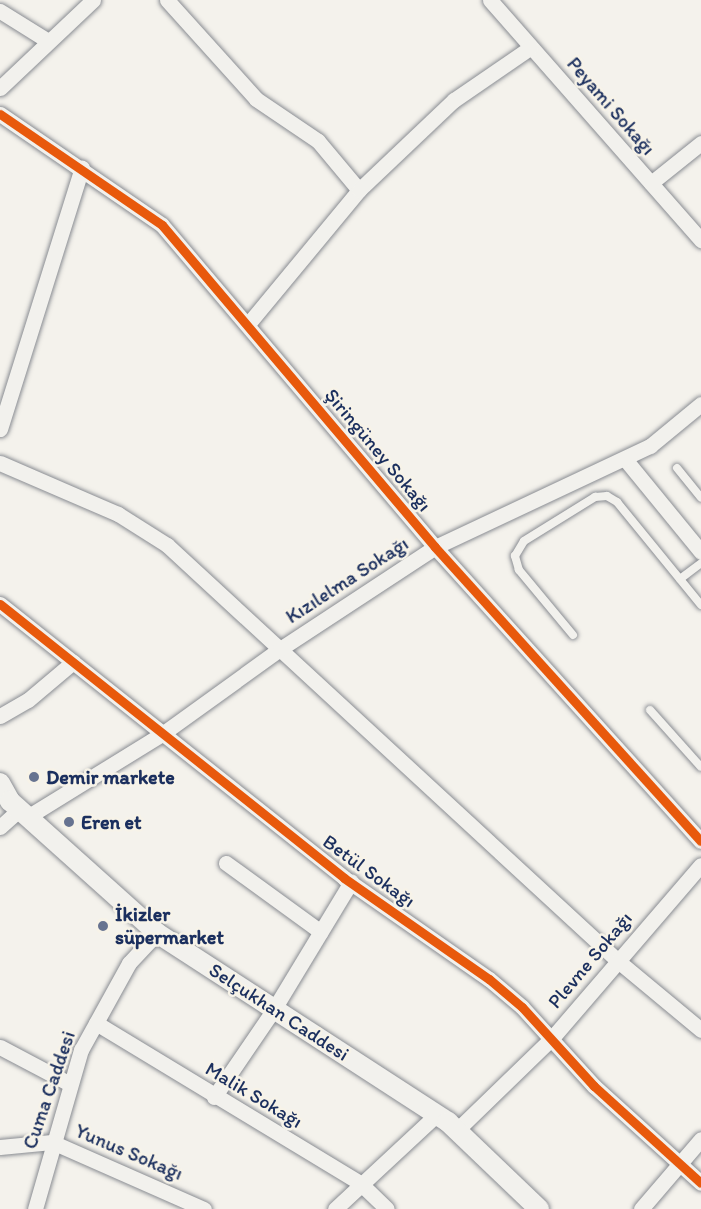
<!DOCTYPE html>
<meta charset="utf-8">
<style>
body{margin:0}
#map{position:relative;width:701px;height:1209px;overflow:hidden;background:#f4f2ec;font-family:Itim,sans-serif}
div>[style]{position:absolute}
.roads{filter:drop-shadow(0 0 2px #898c92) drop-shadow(0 0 2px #898c92)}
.service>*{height:8px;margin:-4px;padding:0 4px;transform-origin:4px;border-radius:4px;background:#f2f1ed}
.minor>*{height:15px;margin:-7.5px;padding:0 7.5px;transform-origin:7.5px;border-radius:7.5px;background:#f2f1ed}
.tertiary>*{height:20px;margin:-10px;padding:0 10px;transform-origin:10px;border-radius:10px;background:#f2f1ed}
.cycleway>*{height:9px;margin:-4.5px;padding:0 4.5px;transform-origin:4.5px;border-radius:4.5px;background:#e8590c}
.dots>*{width:16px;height:16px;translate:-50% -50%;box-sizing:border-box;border:3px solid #f7f3e8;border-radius:50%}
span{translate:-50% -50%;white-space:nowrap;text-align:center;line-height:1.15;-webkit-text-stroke:5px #f7f3e8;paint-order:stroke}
.street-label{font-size:20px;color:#1b2f5e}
.poi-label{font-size:20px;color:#1b2f5e;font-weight:700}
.left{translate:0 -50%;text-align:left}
</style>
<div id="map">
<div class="roads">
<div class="service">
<i style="left:677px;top:468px;width:38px;rotate:51deg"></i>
<i style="left:680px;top:579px;width:26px;rotate:-37deg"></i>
<i style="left:573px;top:635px;width:85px;rotate:-129.7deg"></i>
<i style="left:519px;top:570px;width:15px;rotate:-106deg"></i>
<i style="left:515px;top:556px;width:17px;rotate:-59deg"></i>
<i style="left:524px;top:541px;width:84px;rotate:-31.8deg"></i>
<i style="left:595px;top:497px;width:12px;rotate:-5deg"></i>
<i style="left:607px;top:496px;width:12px;rotate:31deg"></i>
<i style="left:617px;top:502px;width:133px;rotate:50.8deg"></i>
<i style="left:650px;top:710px;width:76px;rotate:48.2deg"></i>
</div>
<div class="minor">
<i style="left:167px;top:0;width:133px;rotate:48deg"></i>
<i style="left:256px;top:99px;width:75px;rotate:34.1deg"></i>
<i style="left:318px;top:141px;width:64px;rotate:50.1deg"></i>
<i style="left:359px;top:190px;width:174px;rotate:129.6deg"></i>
<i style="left:490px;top:0;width:320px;rotate:48.7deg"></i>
<i style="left:0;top:11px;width:57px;rotate:32deg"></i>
<i style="left:0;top:88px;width:128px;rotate:-43.4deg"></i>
<i style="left:0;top:114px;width:196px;rotate:34.4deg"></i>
<i style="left:162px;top:225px;width:422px;rotate:49.7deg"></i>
<i style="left:435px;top:547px;width:396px;rotate:47.9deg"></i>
<i style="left:651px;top:183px;width:64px;rotate:-38.7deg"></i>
<i style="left:359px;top:190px;width:131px;rotate:-43.5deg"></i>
<i style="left:454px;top:100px;width:93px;rotate:-34.5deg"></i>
<i style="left:0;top:429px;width:274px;rotate:-72.6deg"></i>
<i style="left:625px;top:459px;width:120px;rotate:50.7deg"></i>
<i style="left:0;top:463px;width:129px;rotate:23.4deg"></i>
<i style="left:118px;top:514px;width:58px;rotate:32.3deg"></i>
<i style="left:167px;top:545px;width:614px;rotate:42.69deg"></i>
<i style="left:618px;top:961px;width:108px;rotate:39.7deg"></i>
<i style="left:0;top:604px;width:440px;rotate:38.5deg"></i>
<i style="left:344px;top:878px;width:177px;rotate:34.9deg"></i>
<i style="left:489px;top:979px;width:43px;rotate:40.3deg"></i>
<i style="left:522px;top:1007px;width:107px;rotate:47.7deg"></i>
<i style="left:594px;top:1086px;width:144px;rotate:42.2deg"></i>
<i style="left:0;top:716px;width:32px;rotate:-30deg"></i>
<i style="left:28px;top:700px;width:59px;rotate:-40.2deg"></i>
<i style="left:29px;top:816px;width:156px;rotate:-31.7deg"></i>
<i style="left:162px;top:734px;width:145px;rotate:-35.8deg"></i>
<i style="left:280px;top:649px;width:186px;rotate:-33.3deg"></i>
<i style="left:435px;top:547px;width:238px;rotate:-25.2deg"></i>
<i style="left:650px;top:446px;width:66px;rotate:-39.5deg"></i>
<i style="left:0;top:827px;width:27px;rotate:-42deg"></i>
<i style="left:226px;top:863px;width:117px;rotate:36deg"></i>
<i style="left:96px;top:1023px;width:309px;rotate:31.2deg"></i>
<i style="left:360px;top:1183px;width:37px;rotate:44deg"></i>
<i style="left:0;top:1047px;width:79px;rotate:27.9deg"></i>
<i style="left:214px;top:1097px;width:107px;rotate:-55.7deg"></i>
<i style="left:274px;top:1009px;width:149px;rotate:-58.8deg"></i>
<i style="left:457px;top:1130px;width:132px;rotate:-44.1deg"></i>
<i style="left:552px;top:1038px;width:228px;rotate:-49.3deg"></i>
<i style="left:0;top:1147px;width:52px;rotate:-5.5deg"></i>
<i style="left:52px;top:1142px;width:166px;rotate:23.8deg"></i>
<i style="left:35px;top:1209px;width:166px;rotate:-73.9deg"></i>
<i style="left:81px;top:1050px;width:99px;rotate:-61.1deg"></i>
<i style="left:129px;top:963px;width:41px;rotate:-47deg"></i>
<i style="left:335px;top:1209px;width:138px;rotate:-42.9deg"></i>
<i style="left:641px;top:1209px;width:92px;rotate:-49.4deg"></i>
</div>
<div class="tertiary">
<i style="left:0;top:783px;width:21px;rotate:61deg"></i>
<i style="left:10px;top:801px;width:198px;rotate:41.9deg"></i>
<i style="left:157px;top:933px;width:347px;rotate:33deg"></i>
<i style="left:448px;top:1122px;width:126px;rotate:43.7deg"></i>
</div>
</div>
<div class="cycleway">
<i style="left:0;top:114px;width:196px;rotate:34.4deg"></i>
<i style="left:162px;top:225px;width:422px;rotate:49.7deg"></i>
<i style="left:435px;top:547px;width:396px;rotate:47.9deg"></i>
<i style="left:0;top:604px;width:440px;rotate:38.5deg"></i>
<i style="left:344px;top:878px;width:177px;rotate:34.9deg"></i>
<i style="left:489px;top:979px;width:43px;rotate:40.3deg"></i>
<i style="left:522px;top:1007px;width:107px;rotate:47.7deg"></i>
<i style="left:594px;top:1086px;width:144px;rotate:42.2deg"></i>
</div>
<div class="dots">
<i style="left:34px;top:777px;background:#677390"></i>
<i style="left:69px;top:822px;background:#677390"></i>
<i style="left:103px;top:926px;background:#677390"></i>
</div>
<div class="street-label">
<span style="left:611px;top:106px;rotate:49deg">Peyami Sokağı</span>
<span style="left:378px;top:450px;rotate:50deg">Şiringüney Sokağı</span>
<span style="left:347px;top:580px;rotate:-33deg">Kızılelma Sokağı</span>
<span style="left:369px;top:871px;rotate:36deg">Betül Sokağı</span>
<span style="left:590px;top:960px;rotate:-50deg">Plevne Sokağı</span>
<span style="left:279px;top:1012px;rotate:33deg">Selçukhan Caddesi</span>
<span style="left:49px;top:1090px;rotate:-71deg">Cuma Caddesi</span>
<span style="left:254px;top:1095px;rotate:31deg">Malik Sokağı</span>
<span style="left:129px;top:1152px;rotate:23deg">Yunus Sokağı</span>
</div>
<div class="poi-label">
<span class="left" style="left:46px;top:777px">Demir markete</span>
<span class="left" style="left:81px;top:822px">Eren et</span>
<span class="left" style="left:115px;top:926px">İkizler<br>süpermarket</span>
</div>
</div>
